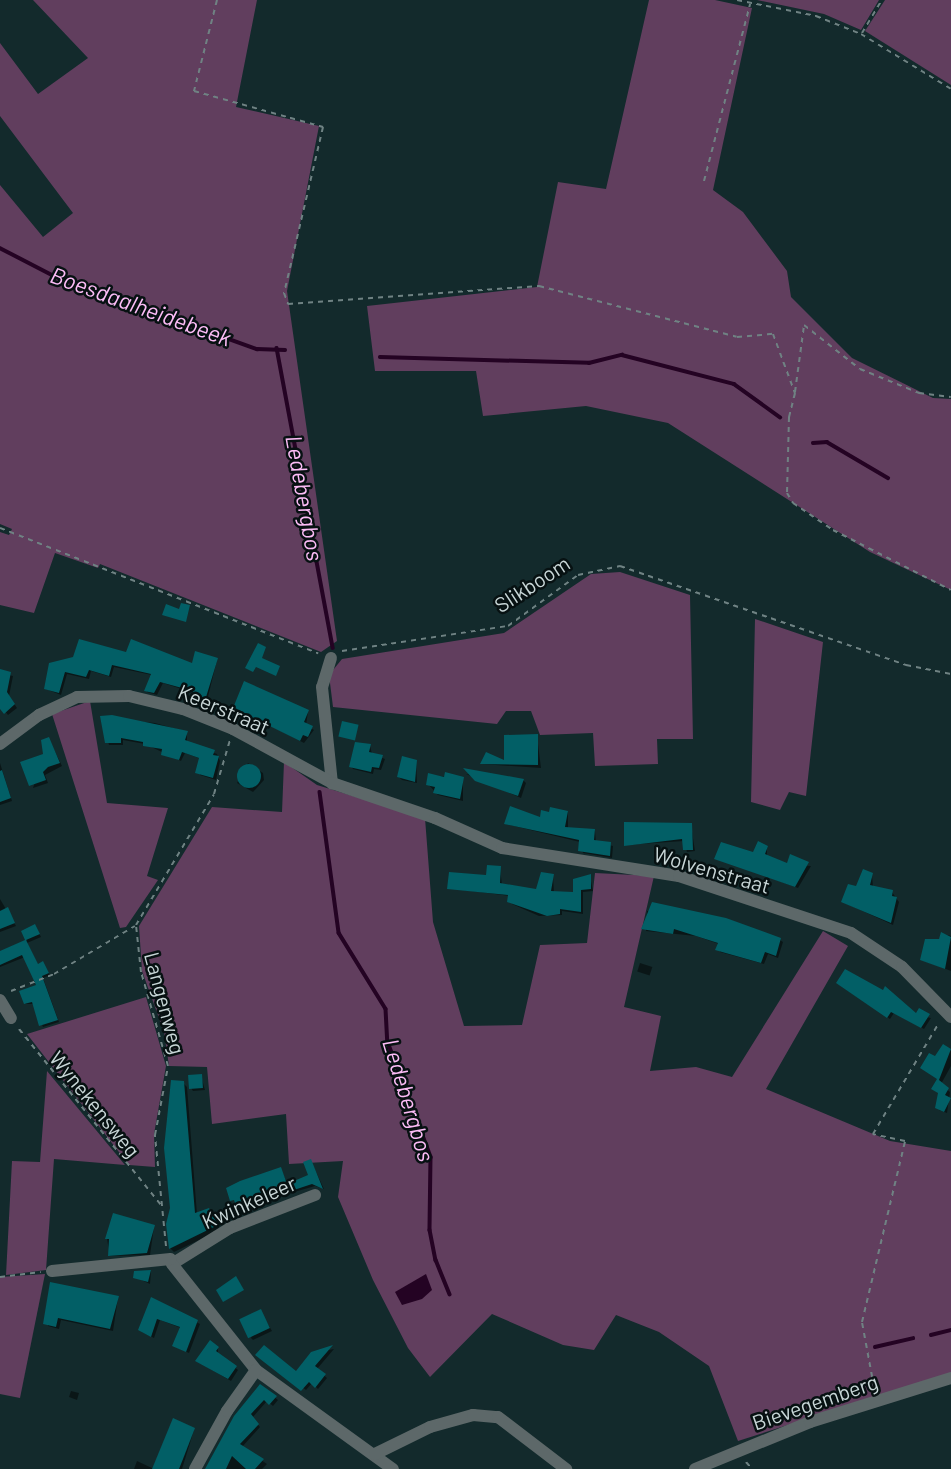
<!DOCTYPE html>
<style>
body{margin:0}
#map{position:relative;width:951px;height:1469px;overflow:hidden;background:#132a2c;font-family:Barlow,sans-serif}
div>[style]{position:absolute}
.green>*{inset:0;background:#613e5e}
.water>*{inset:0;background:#240323}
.shadow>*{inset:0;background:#0007;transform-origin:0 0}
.stream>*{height:3.5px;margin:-1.75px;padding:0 1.75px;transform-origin:1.75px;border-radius:1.75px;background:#240323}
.building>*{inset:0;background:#025f66;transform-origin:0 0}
.round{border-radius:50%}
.path>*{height:2px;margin-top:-1px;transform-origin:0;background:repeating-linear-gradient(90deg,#6f8283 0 5px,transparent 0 10px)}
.street>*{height:12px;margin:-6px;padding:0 6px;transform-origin:6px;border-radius:6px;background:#5d6869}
span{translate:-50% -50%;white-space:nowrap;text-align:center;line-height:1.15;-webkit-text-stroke:5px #071112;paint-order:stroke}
.street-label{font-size:21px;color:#c8d6d7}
.water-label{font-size:23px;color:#fcbcf6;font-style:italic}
</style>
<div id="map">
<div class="green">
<i style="clip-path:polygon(33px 0,257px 0,236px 107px,319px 126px,287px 291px,337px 641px,321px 652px,100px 564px,98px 568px,55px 553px,34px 613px,0 605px,0 532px,9px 535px,12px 529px,0 524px,0 185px,43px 237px,73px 213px,0 116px,0 43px,38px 94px,88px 58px)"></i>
<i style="clip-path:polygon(649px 0,715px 0,752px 8px,713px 190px,743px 212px,787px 271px,791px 297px,852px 358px,933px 398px,951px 399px,951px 590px,870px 552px,668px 423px,586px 406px,483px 416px,476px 371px,375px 371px,367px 306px,537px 287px,558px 182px,606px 189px)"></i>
<i style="clip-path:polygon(757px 0,879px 0,861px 30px,824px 14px)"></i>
<i style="clip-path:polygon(885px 0,951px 0,951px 85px,865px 31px)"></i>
<i style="clip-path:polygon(620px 572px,690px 595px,693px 739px,657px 739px,658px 764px,595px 766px,593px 733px,540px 735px,531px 711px,506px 711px,497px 724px,333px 707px,329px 675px,342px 659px,504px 633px,591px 574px)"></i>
<i style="clip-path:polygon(755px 619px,823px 642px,806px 796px,789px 792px,780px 810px,751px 802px)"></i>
<i style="clip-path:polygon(90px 701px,107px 803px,168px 808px,147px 876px,158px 880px,126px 927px,120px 928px,52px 714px)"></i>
<i style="clip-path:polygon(284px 762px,317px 785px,425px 818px,433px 922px,464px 1026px,522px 1025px,540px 945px,587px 943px,595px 873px,654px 876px,624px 1007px,661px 1016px,650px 1071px,696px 1067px,732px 1077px,823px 931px,848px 946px,766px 1089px,890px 1141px,951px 1151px,951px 1373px,738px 1441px,709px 1366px,659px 1332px,616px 1315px,594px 1350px,563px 1345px,492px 1314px,430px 1377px,408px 1348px,373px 1280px,338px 1197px,343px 1161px,289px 1164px,286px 1114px,212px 1124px,207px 1067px,169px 1066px,164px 1032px,142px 971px,139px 926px,212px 807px,282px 812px)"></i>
<i style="clip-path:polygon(146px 997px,166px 1066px,154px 1134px,155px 1167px,129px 1165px,27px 1034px)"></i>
<i style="clip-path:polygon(47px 1071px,125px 1165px,54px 1159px,46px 1270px,6px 1275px,12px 1161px,40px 1162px)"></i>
<i style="clip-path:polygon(45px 1274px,20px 1398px,0 1394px,0 1277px)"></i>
</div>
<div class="water">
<i style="clip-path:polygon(426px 1274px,432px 1290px,422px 1299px,402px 1305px,395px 1292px)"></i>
</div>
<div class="shadow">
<i style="clip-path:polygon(127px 654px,193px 665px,217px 660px,205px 709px,192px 702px,194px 693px,163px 683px,157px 695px,147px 692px,152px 675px,114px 667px,111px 677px,91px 671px,89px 679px,67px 674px,61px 695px,46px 689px,50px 664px)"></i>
<i style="clip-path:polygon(0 673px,13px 676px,9px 696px,17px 708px,8px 715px,0 705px)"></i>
<i style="clip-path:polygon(236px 708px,308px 712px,306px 725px,314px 730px,304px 743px)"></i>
<i style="clip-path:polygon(102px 718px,155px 723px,187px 732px,187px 743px,217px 754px,220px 761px,216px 780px,200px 775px,201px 759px,185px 753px,181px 761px,145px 744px,123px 740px,123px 745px,109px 745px)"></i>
<i style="clip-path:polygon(537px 736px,541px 768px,482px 764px,506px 763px)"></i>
<i style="clip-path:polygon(49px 739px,62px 766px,45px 775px,48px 783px,33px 788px)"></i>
<i style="clip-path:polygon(370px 746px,372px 754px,385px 759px,381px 770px,374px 769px,373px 774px,353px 769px,351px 766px)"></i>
<i style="clip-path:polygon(416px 761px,417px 783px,402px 780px,399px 777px)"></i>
<i style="clip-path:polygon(0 763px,12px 801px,0 805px)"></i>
<i style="clip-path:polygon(248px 763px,263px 773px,264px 780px,253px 792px,237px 783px)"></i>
<i style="clip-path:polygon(466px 774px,523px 780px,526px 783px,521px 798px)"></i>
<i style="clip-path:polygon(430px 775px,463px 779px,463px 801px,438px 795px,428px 784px)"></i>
<i style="clip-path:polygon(568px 812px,568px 829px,595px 831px,596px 842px,613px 846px,612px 858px,583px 853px,580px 842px,506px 824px)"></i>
<i style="clip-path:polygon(691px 825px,695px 851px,687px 852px,684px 841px,625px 845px)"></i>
<i style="clip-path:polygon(767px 847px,767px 857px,788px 865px,811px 866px,798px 888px,716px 858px,754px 855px)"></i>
<i style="clip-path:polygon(500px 868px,502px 885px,538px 891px,553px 876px,554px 893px,574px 894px,590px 876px,593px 891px,583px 892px,583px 914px,562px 911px,562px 915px,539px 916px,512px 904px,510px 896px,449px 888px,487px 877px)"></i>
<i style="clip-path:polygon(872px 875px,873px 887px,892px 892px,899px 902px,893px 925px,843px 902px)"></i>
<i style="clip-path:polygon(0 899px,16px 926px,0 932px)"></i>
<i style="clip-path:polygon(647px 911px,780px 940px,783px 942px,778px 958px,768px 954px,764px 964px,720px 952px,719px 944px,696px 936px,646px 931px)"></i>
<i style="clip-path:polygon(37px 929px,41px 937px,27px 943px,38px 965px,43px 963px,50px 975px,43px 978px,59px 1022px,43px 1027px,34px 1004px,25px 1004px,38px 986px,25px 957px,0 967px,0 952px,27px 941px,23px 932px)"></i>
<i style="clip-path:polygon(943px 934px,951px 936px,951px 971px,922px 960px)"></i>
<i style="left:640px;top:963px;width:13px;height:9px;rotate:18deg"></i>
<i style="clip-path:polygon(841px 986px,917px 1015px,931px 1018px,924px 1029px,894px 1013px,890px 1019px)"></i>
<i style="clip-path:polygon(943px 1046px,951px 1050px,951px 1066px,941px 1084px,950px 1092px,947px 1113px,939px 1110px,936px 1059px)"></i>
<i style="clip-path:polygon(201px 1076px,205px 1090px,193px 1091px,191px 1088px)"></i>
<i style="clip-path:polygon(183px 1083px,187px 1087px,197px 1214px,212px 1214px,220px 1230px,174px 1252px,170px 1248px)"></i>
<i style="clip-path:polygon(311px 1161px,324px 1189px,315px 1186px,239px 1208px,281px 1169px,288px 1186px,311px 1176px)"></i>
<i style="clip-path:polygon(154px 1227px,150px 1255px,110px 1256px,107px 1239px)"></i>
<i style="clip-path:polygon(151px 1271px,150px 1284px,135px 1277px,136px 1273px)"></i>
<i style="clip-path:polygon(51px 1284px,118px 1298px,113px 1331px,61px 1320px,59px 1329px,48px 1326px)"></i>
<i style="clip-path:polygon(152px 1299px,200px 1324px,189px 1353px,174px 1346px,181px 1328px,160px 1320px,154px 1338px,142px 1332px)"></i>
<i style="clip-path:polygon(260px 1311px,272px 1331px,253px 1340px,251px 1338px)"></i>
<i style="clip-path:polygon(218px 1348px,218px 1354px,238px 1370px,231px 1381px,200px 1363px)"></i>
<i style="clip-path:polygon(334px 1349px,317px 1369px,327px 1378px,318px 1389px,312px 1383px,306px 1390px,258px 1355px,296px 1374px,312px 1353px)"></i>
<i style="clip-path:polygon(260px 1386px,278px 1400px,273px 1406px,267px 1401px,252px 1418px,260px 1427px,242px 1447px,267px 1464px,262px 1469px,206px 1469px)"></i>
<i style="clip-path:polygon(71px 1391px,79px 1393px,77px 1400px,69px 1397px)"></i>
<i style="clip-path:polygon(194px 1430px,182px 1469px,134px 1469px,137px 1461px,154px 1469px)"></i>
</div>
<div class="stream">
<i style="left:0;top:248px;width:61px;rotate:27.4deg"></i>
<i style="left:54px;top:276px;width:216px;rotate:19.8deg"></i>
<i style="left:257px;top:349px;width:28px;rotate:2deg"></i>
<i style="left:277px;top:348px;width:305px;rotate:79.4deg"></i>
<i style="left:380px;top:357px;width:209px;rotate:1.6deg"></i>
<i style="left:589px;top:363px;width:34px;rotate:-14deg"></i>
<i style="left:622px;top:355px;width:116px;rotate:14.5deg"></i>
<i style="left:734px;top:384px;width:57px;rotate:35.7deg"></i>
<i style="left:813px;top:443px;width:14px;rotate:-4deg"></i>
<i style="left:827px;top:442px;width:71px;rotate:30.5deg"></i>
<i style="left:320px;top:792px;width:142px;rotate:82.3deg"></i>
<i style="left:339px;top:933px;width:89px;rotate:58.3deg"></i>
<i style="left:386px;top:1009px;width:33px;rotate:87deg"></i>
<i style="left:388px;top:1042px;width:123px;rotate:69.5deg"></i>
<i style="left:431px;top:1157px;width:73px;rotate:90.8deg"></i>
<i style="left:430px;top:1230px;width:31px;rotate:79deg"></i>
<i style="left:436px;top:1260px;width:37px;rotate:68deg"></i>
<i style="left:931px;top:1335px;width:21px;rotate:-14deg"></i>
<i style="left:875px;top:1347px;width:39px;rotate:-13deg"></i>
</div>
<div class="building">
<i style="clip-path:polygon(181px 603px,190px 605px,186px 622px,162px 615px,166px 604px,179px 609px)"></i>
<i style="clip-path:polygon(79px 639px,126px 652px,131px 639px,192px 663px,195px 651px,218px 658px,203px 707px,190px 702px,193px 691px,160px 682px,154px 693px,144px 691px,151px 674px,112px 665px,109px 676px,89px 670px,86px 677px,65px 672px,59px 693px,44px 689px,49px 663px,73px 657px)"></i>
<i style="clip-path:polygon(258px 643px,266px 647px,262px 658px,280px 666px,276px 676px,256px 667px,253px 672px,245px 668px)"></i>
<i style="clip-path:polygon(0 669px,11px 672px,7px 692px,15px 704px,4px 714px,0 709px)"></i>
<i style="clip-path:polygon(244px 681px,309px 710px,304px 722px,313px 726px,308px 737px,303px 735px,300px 741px,233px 708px)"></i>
<i style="clip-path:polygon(112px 715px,188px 731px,185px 740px,215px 750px,213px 755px,219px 756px,213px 778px,195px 773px,199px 758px,182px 752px,179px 760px,161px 755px,162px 749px,143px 746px,143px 742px,121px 738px,121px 743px,105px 743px,100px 716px)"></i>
<i style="left:342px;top:721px;width:17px;height:16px;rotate:13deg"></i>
<i style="clip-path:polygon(538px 734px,538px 765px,480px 764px,486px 752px,504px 760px,504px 735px)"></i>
<i style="clip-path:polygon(49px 737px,60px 763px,48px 767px,43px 772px,46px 780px,29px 786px,20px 762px,43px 754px,41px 740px)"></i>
<i style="clip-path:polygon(355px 742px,371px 744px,369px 752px,383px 755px,379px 768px,372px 767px,371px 772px,349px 767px)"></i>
<i style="clip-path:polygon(402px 756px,417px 760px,415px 782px,397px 777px)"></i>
<i class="round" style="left:237px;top:764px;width:24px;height:24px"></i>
<i style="clip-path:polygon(463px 768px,524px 779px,518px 796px,475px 781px)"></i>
<i style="clip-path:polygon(2px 770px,11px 798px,0 802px,0 771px)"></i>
<i style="clip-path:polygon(445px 772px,464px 777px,460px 799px,433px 793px,435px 787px,426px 785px,428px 773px,444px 777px)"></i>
<i style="clip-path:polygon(510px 806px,540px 817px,541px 810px,549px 812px,550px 807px,568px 811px,565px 827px,595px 829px,594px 840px,611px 842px,610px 856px,578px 851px,579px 840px,504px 824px)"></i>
<i style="clip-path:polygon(624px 822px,692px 823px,693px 850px,683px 850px,682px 839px,624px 846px)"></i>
<i style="clip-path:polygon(758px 841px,768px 846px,765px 854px,787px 863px,790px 854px,809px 862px,795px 887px,714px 859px,721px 842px,753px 852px)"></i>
<i style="clip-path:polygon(487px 865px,501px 866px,500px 883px,536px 889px,541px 872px,554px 874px,551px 891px,573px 892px,573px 879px,591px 874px,591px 889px,581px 890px,581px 912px,560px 909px,560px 914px,547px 916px,507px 902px,508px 895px,447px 889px,449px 872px,486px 875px)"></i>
<i style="clip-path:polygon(863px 869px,873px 873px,870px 885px,893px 890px,892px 896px,897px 897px,891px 923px,841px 902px,848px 884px,856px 886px)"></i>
<i style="clip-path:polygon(652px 902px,726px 918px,781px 938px,776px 956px,765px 952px,761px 963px,715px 950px,718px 943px,674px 929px,673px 934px,641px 929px)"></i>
<i style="clip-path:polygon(8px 907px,15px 923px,0 929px,0 911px)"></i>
<i style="clip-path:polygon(35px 924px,40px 934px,26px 940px,38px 964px,43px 961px,49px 973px,42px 976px,58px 1020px,39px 1026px,32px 1002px,24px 1004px,19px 991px,36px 985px,22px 955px,0 965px,0 951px,25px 940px,21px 931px)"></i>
<i style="clip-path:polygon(941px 932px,951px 937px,945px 969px,920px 960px,925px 939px,939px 939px)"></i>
<i style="clip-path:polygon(845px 969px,883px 990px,885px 986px,916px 1013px,919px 1008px,930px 1014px,921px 1028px,891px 1012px,887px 1018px,836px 983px)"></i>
<i style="clip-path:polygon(943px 1044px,951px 1049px,939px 1080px,949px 1088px,945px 1095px,951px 1098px,944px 1112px,935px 1108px,938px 1093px,931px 1089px,937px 1079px,920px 1068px,929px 1053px,935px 1056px)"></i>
<i style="left:202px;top:1074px;width:14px;height:14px;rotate:86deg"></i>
<i style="clip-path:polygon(171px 1080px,184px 1081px,195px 1213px,209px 1208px,218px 1225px,169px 1249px,166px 1224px,170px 1208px,164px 1148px)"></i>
<i style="clip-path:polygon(311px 1159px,323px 1189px,312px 1184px,237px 1209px,234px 1200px,230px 1201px,226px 1188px,240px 1181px,281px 1167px,287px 1184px,308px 1175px,303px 1162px)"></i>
<i style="clip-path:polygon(113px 1213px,155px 1225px,147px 1253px,108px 1256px,109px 1239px,105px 1239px)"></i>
<i style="clip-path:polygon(151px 1270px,148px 1282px,133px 1278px,134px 1271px)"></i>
<i style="clip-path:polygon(236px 1276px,244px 1290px,223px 1302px,216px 1290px)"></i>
<i style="clip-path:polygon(50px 1282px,119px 1296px,110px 1329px,58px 1318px,56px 1327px,43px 1324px)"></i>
<i style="clip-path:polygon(151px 1297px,198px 1320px,186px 1352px,172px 1346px,180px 1327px,157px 1319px,151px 1337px,138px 1330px)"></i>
<i style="left:261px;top:1309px;width:21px;height:24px;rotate:65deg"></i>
<i style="clip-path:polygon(210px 1340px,219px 1347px,216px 1351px,237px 1366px,228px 1379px,195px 1361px)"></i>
<i style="clip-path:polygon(264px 1345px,296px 1371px,311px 1352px,333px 1345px,315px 1366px,326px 1374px,315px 1388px,309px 1382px,301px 1391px,255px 1355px)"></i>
<i style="clip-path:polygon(260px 1384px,277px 1396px,269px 1405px,264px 1400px,251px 1414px,259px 1424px,240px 1444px,264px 1459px,255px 1469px,246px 1469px,232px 1456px,226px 1469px,205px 1469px,234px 1416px)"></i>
<i style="clip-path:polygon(173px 1418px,195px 1428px,183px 1459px,179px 1469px,152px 1469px)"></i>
</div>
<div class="path">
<i style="left:217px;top:0;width:94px;rotate:104.2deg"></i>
<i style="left:194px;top:91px;width:134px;rotate:15.6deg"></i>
<i style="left:323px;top:127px;width:171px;rotate:103.2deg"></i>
<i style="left:284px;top:293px;width:12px;rotate:70deg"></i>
<i style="left:288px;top:304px;width:252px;rotate:-4.1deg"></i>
<i style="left:539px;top:286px;width:204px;rotate:14.4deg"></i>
<i style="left:737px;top:337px;width:36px;rotate:-5deg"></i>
<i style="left:773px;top:334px;width:63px;rotate:69.6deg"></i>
<i style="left:795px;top:393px;width:25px;rotate:104deg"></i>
<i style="left:789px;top:417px;width:76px;rotate:91.5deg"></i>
<i style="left:787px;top:493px;width:12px;rotate:59deg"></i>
<i style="left:793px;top:503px;width:48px;rotate:34deg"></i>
<i style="left:833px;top:530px;width:132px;rotate:27deg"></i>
<i style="left:737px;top:0;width:81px;rotate:11.4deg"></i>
<i style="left:816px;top:16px;width:48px;rotate:21.8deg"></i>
<i style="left:861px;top:34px;width:105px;rotate:31.4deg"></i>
<i style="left:862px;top:33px;width:39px;rotate:-59deg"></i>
<i style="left:704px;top:181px;width:183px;rotate:-75.4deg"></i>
<i style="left:795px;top:392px;width:68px;rotate:-82.3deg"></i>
<i style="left:804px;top:325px;width:71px;rotate:38.2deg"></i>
<i style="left:860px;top:369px;width:64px;rotate:22.1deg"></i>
<i style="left:919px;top:393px;width:32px;rotate:7deg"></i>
<i style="left:0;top:528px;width:342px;rotate:21.5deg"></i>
<i style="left:342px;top:651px;width:168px;rotate:-8.6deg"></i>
<i style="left:508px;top:626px;width:87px;rotate:-36.1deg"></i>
<i style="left:578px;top:575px;width:43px;rotate:-12.1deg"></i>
<i style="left:620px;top:566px;width:303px;rotate:19.1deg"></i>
<i style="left:906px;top:665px;width:46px;rotate:11.3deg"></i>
<i style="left:11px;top:991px;width:46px;rotate:-21.6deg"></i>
<i style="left:54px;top:974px;width:94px;rotate:-30.7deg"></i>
<i style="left:19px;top:1029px;width:226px;rotate:51.1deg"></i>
<i style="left:166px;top:1246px;width:112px;rotate:-95.7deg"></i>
<i style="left:155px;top:1135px;width:70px;rotate:-79.3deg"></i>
<i style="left:168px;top:1066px;width:98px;rotate:-106deg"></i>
<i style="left:141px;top:972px;width:47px;rotate:-96.1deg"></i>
<i style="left:136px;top:925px;width:152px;rotate:-59.2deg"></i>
<i style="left:214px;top:794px;width:56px;rotate:-73.5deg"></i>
<i style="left:0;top:1277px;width:41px;rotate:-7deg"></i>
<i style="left:874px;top:1387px;width:66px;rotate:-100.5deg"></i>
<i style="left:862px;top:1322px;width:186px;rotate:-76.6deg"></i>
<i style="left:905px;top:1141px;width:33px;rotate:-168deg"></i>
<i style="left:873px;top:1134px;width:129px;rotate:-59.3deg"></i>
<i style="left:746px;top:1462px;width:9px;rotate:49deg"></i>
</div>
<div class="street">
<i style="left:331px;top:658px;width:30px;rotate:107deg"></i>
<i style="left:322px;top:687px;width:97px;rotate:84.1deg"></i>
<i style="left:0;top:744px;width:49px;rotate:-36.6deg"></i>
<i style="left:39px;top:715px;width:42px;rotate:-25.3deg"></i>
<i style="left:77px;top:697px;width:52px;rotate:-1.1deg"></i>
<i style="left:129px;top:696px;width:56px;rotate:13.5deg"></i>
<i style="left:183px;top:709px;width:54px;rotate:21.8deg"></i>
<i style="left:233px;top:729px;width:113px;rotate:28.6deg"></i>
<i style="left:332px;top:783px;width:109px;rotate:18.8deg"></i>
<i style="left:435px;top:818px;width:73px;rotate:24.1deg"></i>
<i style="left:502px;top:848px;width:179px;rotate:9deg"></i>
<i style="left:679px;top:876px;width:181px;rotate:18.3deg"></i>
<i style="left:851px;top:933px;width:61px;rotate:33.7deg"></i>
<i style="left:902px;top:967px;width:70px;rotate:45.6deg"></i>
<i style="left:0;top:1000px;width:21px;rotate:59deg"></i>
<i style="left:315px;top:1195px;width:91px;rotate:158.8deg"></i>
<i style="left:230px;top:1228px;width:68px;rotate:148.2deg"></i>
<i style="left:172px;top:1264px;width:135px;rotate:51.6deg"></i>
<i style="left:256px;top:1370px;width:169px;rotate:35.9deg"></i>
<i style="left:52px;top:1271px;width:119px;rotate:-5.8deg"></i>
<i style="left:375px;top:1454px;width:61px;rotate:-26.1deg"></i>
<i style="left:430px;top:1427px;width:45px;rotate:-15.6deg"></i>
<i style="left:473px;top:1415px;width:25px;rotate:5deg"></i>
<i style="left:498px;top:1417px;width:86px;rotate:37.4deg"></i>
<i style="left:195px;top:1469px;width:66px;rotate:-61.1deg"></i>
<i style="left:227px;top:1411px;width:50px;rotate:-54.7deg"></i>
<i style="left:695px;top:1469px;width:124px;rotate:-22.2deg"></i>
<i style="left:810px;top:1422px;width:148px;rotate:-17.3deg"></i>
</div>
<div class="street-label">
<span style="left:532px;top:584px;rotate:-33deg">Slikboom</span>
<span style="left:224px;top:709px;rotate:23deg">Keerstraat</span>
<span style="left:712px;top:870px;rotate:16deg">Wolvenstraat</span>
<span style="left:165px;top:1003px;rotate:75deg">Langenweg</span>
<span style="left:95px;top:1104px;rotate:51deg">Wynekensweg</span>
<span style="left:249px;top:1202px;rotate:-24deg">Kwinkeleer</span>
<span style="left:815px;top:1402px;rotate:-19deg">Bievegemberg</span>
</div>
<div class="water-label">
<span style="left:141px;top:306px;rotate:20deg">Boesdaalheidebeek</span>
<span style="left:305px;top:498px;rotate:80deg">Ledebergbos</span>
<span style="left:409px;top:1100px;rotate:73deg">Ledebergbos</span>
</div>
</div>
